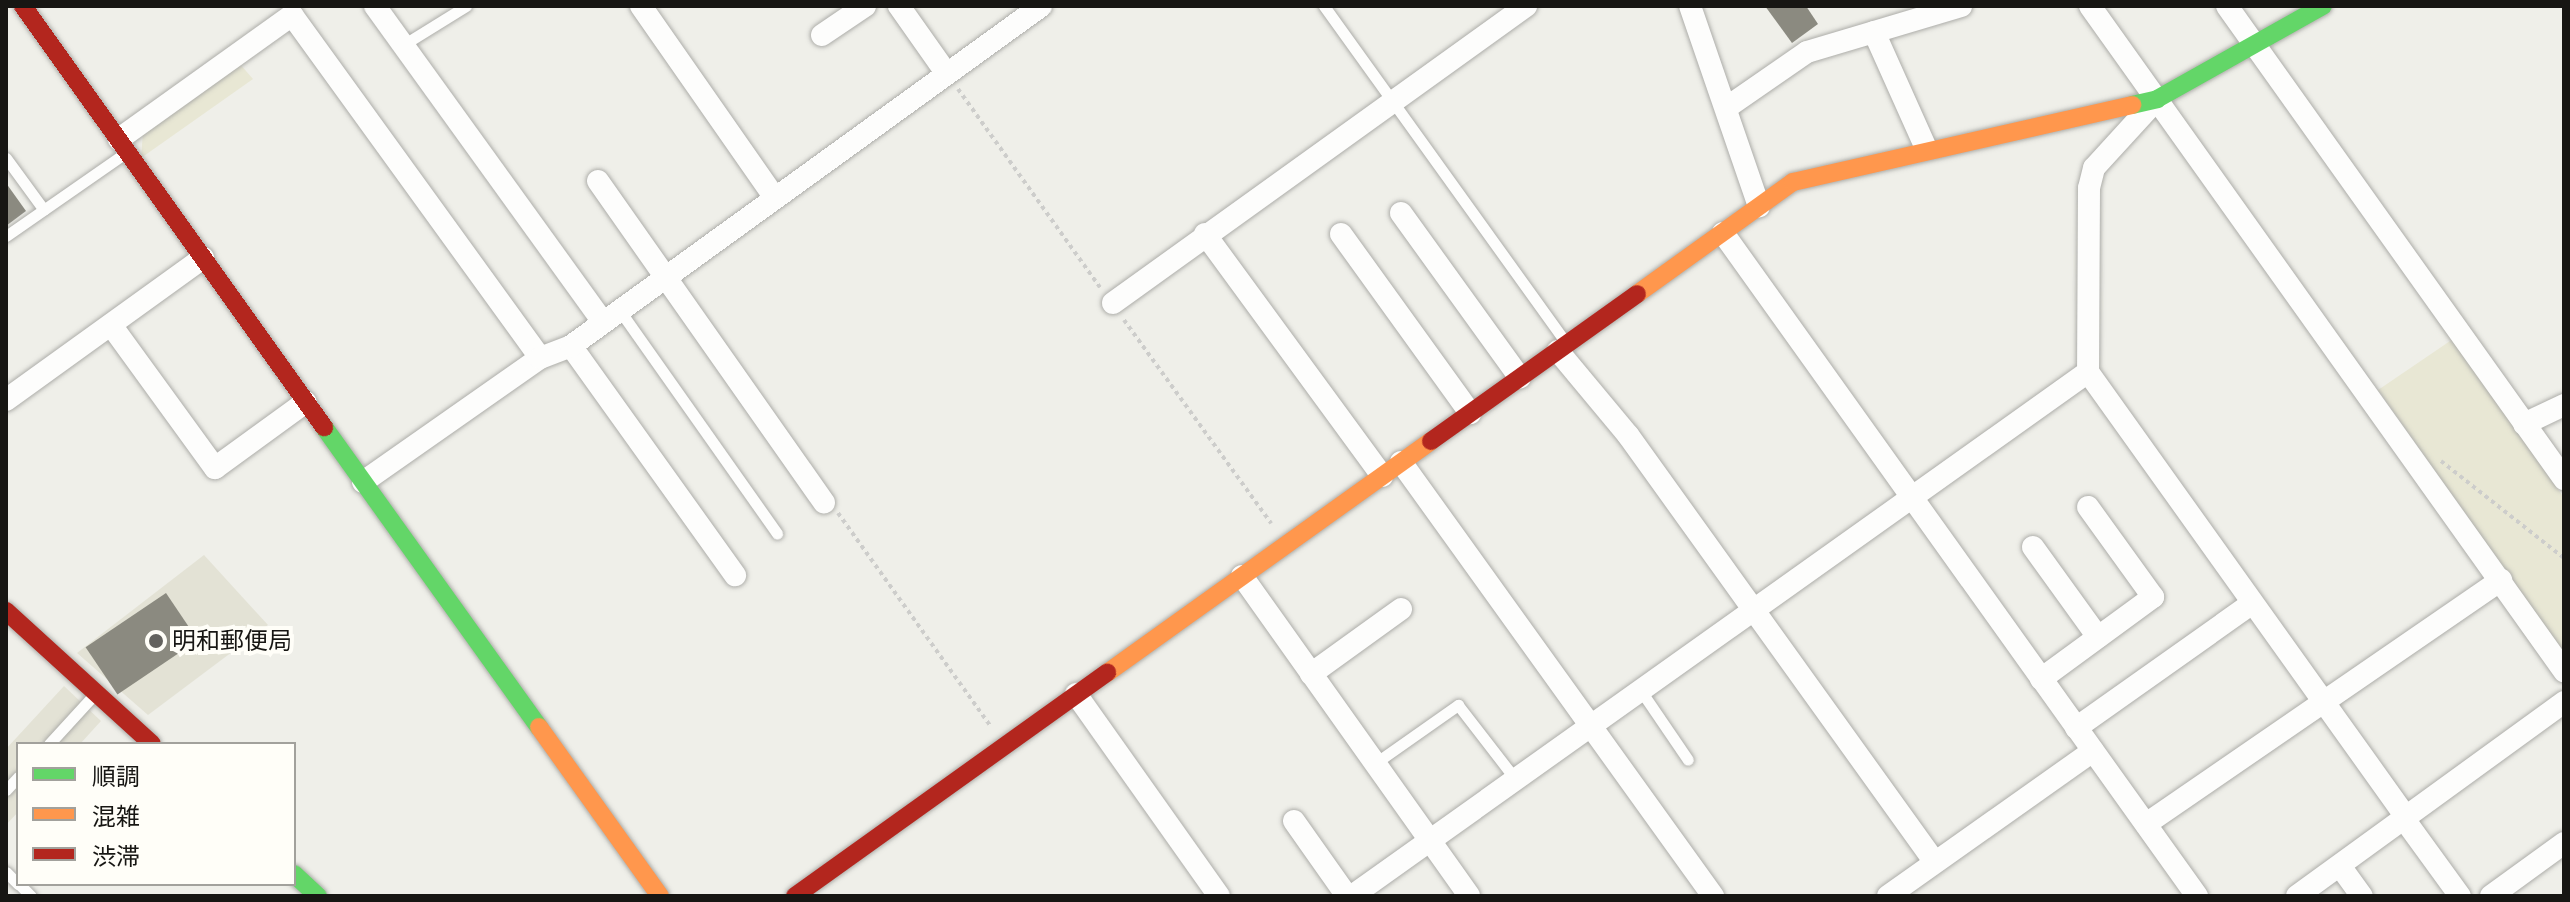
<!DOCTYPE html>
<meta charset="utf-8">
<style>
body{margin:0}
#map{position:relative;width:2570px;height:902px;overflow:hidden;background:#efefe9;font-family:Figtree,"Noto Sans JP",sans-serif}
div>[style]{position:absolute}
.built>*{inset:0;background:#e3e2d5}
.green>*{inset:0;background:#e8e7d4}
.building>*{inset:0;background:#8b8a80;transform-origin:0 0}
.path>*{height:4px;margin-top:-2px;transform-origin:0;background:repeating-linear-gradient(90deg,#cdcdcb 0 4px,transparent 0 8px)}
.roads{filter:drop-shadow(0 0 2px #adada9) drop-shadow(0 0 2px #adada9)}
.lane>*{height:11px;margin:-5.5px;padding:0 5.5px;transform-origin:5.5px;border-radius:5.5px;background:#fdfdfc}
.street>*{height:22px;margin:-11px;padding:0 11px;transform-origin:11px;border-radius:11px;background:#fdfdfc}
.fast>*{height:18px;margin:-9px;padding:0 9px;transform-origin:9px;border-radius:9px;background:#63d668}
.slow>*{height:18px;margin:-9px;padding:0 9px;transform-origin:9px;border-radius:9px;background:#ff974d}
.jam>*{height:18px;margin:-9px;padding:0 9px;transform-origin:9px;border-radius:9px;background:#b3261e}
.dots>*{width:22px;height:22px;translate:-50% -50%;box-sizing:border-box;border:4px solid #fffef8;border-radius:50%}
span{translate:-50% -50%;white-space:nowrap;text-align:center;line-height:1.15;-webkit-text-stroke:8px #fffef8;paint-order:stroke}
.poi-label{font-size:24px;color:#171613}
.left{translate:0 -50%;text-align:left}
.frame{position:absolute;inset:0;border:8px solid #171613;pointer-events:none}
.legend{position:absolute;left:16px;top:742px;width:280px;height:144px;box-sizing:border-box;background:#fffef8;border:2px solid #a2a19c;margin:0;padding:10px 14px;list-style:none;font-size:24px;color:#171613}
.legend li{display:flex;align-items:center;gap:16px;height:40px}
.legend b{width:40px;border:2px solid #a2a19c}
</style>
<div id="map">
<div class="built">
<i style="clip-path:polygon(204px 555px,268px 625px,148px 715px,77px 653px)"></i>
<i style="clip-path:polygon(64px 686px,101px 721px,80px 744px,18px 744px,18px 812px,6px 825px,6px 749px)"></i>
</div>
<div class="green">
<i style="clip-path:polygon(239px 63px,253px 79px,141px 158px,143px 133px)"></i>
<i style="clip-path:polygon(2453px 339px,2564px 498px,2564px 653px,2378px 390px)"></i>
</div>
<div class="building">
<i style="clip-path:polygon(1765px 6px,1806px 6px,1818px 24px,1792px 43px)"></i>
<i style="clip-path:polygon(6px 183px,26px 211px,6px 226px)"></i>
<i style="left:166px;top:593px;width:57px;height:97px;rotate:56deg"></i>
</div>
<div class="path">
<i style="left:958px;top:89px;width:244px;rotate:54.4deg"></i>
<i style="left:1124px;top:320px;width:251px;rotate:54.1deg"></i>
<i style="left:2441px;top:461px;width:157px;rotate:38.3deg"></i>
<i style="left:838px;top:513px;width:263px;rotate:54.4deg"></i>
</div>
<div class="roads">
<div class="lane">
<i style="left:1324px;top:6px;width:413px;rotate:54.3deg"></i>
<i style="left:403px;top:45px;width:74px;rotate:-31.8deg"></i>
<i style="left:6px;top:158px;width:64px;rotate:53.8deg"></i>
<i style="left:6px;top:236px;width:144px;rotate:-34.8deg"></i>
<i style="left:618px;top:308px;width:276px;rotate:54.8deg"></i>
<i style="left:1641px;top:691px;width:83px;rotate:55.7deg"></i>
<i style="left:49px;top:744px;width:65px;rotate:-47.5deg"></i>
<i style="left:1374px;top:764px;width:103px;rotate:-35.1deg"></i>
<i style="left:1458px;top:705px;width:95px;rotate:52.3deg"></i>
<i style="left:6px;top:790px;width:18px;rotate:-47deg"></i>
<i style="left:6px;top:872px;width:17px;rotate:45deg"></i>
<i style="left:19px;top:884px;width:17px;rotate:45deg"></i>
</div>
<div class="street">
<i style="left:375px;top:6px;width:385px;rotate:54.2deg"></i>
<i style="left:641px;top:6px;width:229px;rotate:55.1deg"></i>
<i style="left:899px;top:6px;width:83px;rotate:54.8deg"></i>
<i style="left:1690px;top:6px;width:212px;rotate:71deg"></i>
<i style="left:2090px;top:6px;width:817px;rotate:54.52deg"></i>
<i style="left:2227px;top:6px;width:581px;rotate:54.53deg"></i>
<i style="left:1874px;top:32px;width:125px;rotate:65.9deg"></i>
<i style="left:822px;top:35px;width:52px;rotate:-34deg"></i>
<i style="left:2157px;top:99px;width:93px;rotate:132.4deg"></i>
<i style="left:2094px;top:168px;width:21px;rotate:104deg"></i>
<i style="left:2089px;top:188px;width:184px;rotate:90.3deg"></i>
<i style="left:2088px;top:372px;width:547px;rotate:54.45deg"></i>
<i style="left:1726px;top:108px;width:98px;rotate:-34.7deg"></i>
<i style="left:1807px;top:52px;width:161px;rotate:-16.6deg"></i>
<i style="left:119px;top:139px;width:213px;rotate:-35.6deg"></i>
<i style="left:292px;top:15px;width:423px;rotate:54.1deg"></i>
<i style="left:598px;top:181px;width:393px;rotate:54.9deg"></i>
<i style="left:1401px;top:213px;width:203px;rotate:54.2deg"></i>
<i style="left:1723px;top:233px;width:815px;rotate:54.44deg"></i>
<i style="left:1205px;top:234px;width:300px;rotate:53.8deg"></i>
<i style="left:1341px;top:234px;width:221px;rotate:54.2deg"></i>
<i style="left:1113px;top:303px;width:509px;rotate:-35.72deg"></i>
<i style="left:111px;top:325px;width:177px;rotate:54deg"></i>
<i style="left:215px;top:468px;width:112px;rotate:-36deg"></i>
<i style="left:571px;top:346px;width:282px;rotate:54.4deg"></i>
<i style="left:1558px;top:351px;width:109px;rotate:50.2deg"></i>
<i style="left:1628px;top:435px;width:525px;rotate:54.31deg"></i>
<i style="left:6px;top:400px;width:243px;rotate:-35.8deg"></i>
<i style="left:2524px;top:424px;width:44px;rotate:-25.4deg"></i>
<i style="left:1401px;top:462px;width:535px;rotate:54.29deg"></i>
<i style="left:363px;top:482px;width:216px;rotate:-35deg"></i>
<i style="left:540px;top:358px;width:33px;rotate:-21deg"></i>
<i style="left:571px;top:346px;width:580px;rotate:-35.88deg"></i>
<i style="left:2033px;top:547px;width:111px;rotate:54.2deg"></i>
<i style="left:1242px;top:576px;width:392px;rotate:54.6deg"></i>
<i style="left:1311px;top:674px;width:111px;rotate:-35.8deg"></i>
<i style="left:2041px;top:679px;width:139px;rotate:-36.2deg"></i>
<i style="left:2153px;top:597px;width:111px;rotate:-125.8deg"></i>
<i style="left:1076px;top:694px;width:247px;rotate:54.7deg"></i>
<i style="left:2076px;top:728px;width:214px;rotate:-35.3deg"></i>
<i style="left:2404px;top:819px;width:95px;rotate:54deg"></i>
<i style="left:1294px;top:821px;width:92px;rotate:54.8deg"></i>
<i style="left:2146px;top:824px;width:431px;rotate:-34.5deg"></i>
<i style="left:2340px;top:866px;width:37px;rotate:54deg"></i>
<i style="left:1352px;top:896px;width:903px;rotate:-35.45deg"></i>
<i style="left:1888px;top:896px;width:251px;rotate:-35.3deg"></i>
<i style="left:2297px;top:896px;width:330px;rotate:-36deg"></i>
<i style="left:2491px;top:896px;width:90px;rotate:-36deg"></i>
</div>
<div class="fast">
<i style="left:2132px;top:105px;width:26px;rotate:-13deg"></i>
<i style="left:2157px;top:99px;width:190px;rotate:-29.3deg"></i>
<i style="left:324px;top:427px;width:369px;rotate:54.4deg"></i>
<i style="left:294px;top:874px;width:33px;rotate:43deg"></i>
</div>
<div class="slow">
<i style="left:1637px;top:294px;width:192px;rotate:-35.7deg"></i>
<i style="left:1793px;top:182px;width:348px;rotate:-12.8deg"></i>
<i style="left:1107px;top:673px;width:398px;rotate:-35.6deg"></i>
<i style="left:539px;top:727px;width:208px;rotate:54.4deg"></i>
</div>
<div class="jam">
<i style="left:23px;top:6px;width:518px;rotate:54.44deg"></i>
<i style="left:1431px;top:441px;width:253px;rotate:-35.5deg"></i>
<i style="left:6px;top:611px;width:197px;rotate:42.3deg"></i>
<i style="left:795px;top:896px;width:384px;rotate:-35.6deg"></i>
</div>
</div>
<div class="dots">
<i style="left:156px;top:641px;background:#63625e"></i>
</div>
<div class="poi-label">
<span class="left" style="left:172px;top:641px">明和郵便局</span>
</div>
<div class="frame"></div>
<ul class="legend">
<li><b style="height:10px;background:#63d668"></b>順調</li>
<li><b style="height:10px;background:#ff974d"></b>混雑</li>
<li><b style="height:10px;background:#b3261e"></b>渋滞</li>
</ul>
</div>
